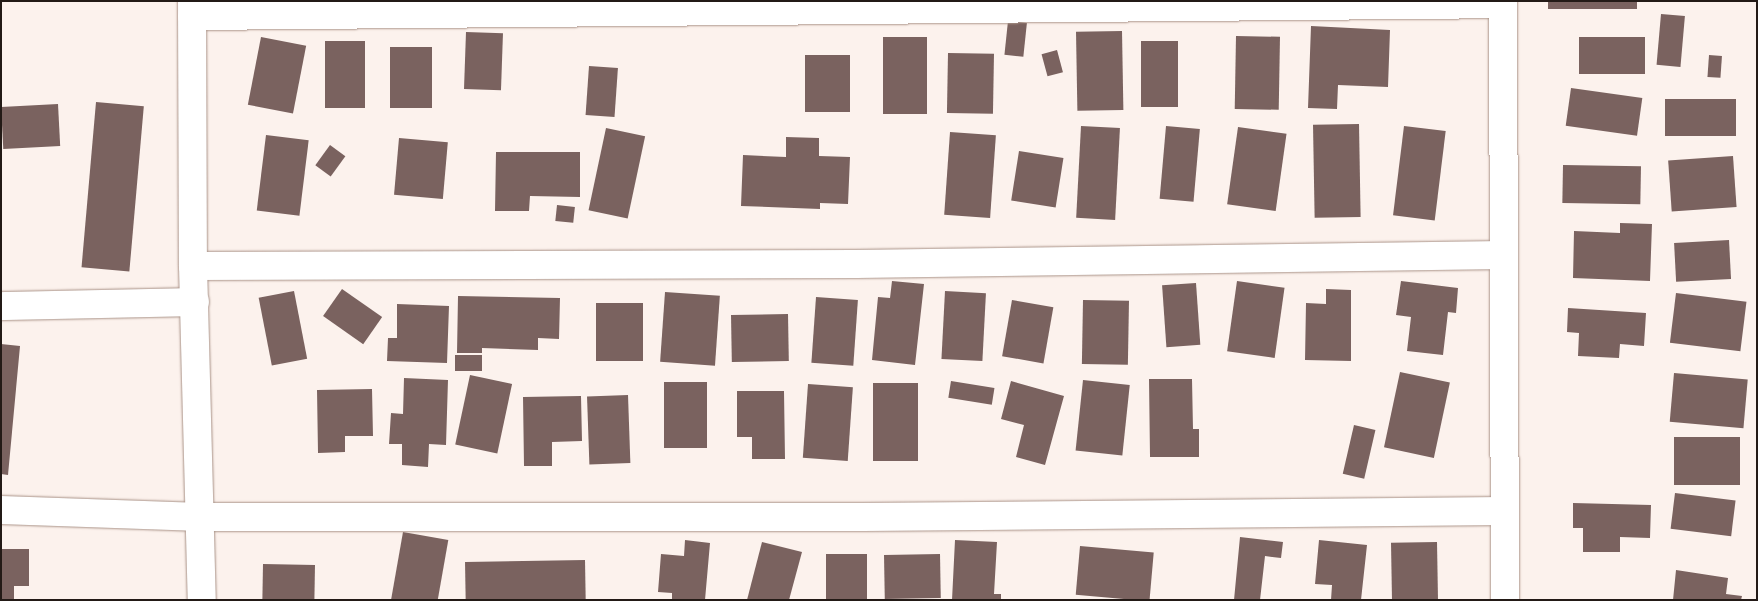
<!DOCTYPE html>
<style>
body{margin:0}
#map{position:relative;width:1758px;height:601px;overflow:hidden;background:#fcf2ed;font-family:"Exo 2",sans-serif}
div>[style]{position:absolute}
.building>*{inset:0;background:#7a625f;transform-origin:0 0}
.roads{filter:drop-shadow(0 0 1px #aa9388) drop-shadow(0 0 1px #aa9388)}
.minor>*{height:28px;margin:-14px;padding:0 14px;transform-origin:14px;border-radius:14px;background:#fff}
span{translate:-50% -50%;white-space:nowrap;text-align:center;line-height:1.15;-webkit-text-stroke:4.5px #fff;paint-order:stroke}
.frame{position:absolute;inset:0;border:2px solid #231a16;pointer-events:none}
</style>
<div id="map">
<div class="building">
<i style="left:1548px;top:1px;width:89px;height:8px"></i>
<i style="left:1661px;top:14px;width:24px;height:51px;rotate:5deg"></i>
<i style="left:1008px;top:21px;width:19px;height:34px;rotate:6deg"></i>
<i style="clip-path:polygon(1311px 26px,1390px 30px,1388px 87px,1338px 85px,1337px 109px,1308px 108px)"></i>
<i style="left:1122px;top:31px;width:79px;height:46px;rotate:89deg"></i>
<i style="left:466px;top:32px;width:37px;height:57px;rotate:2deg"></i>
<i style="left:1236px;top:36px;width:44px;height:73px;rotate:1deg"></i>
<i style="left:261px;top:37px;width:46px;height:69px;rotate:11deg"></i>
<i style="left:883px;top:37px;width:44px;height:77px"></i>
<i style="left:1645px;top:37px;width:37px;height:66px;rotate:90deg"></i>
<i style="left:325px;top:41px;width:40px;height:67px"></i>
<i style="left:1141px;top:41px;width:37px;height:66px"></i>
<i style="left:390px;top:47px;width:42px;height:61px"></i>
<i style="left:1057px;top:50px;width:23px;height:16px;rotate:75deg"></i>
<i style="left:948px;top:53px;width:46px;height:60px;rotate:1deg"></i>
<i style="left:805px;top:55px;width:45px;height:57px"></i>
<i style="left:1709px;top:55px;width:13px;height:22px;rotate:4deg"></i>
<i style="left:589px;top:66px;width:29px;height:49px;rotate:4deg"></i>
<i style="left:1571px;top:88px;width:72px;height:38px;rotate:8deg"></i>
<i style="left:1665px;top:99px;width:71px;height:37px"></i>
<i style="left:96px;top:102px;width:48px;height:166px;rotate:5deg"></i>
<i style="left:58px;top:104px;width:42px;height:57px;rotate:87deg"></i>
<i style="left:1359px;top:124px;width:93px;height:46px;rotate:89deg"></i>
<i style="left:1081px;top:126px;width:39px;height:92px;rotate:3deg"></i>
<i style="left:1166px;top:126px;width:34px;height:73px;rotate:5deg"></i>
<i style="left:1404px;top:126px;width:42px;height:90px;rotate:7deg"></i>
<i style="left:1238px;top:127px;width:49px;height:78px;rotate:8deg"></i>
<i style="left:606px;top:128px;width:40px;height:84px;rotate:12deg"></i>
<i style="left:950px;top:132px;width:46px;height:83px;rotate:4deg"></i>
<i style="left:266px;top:135px;width:43px;height:76px;rotate:7deg"></i>
<i style="clip-path:polygon(786px 137px,819px 138px,819px 156px,850px 157px,848px 204px,820px 203px,820px 209px,741px 206px,743px 155px,786px 157px)"></i>
<i style="left:399px;top:138px;width:49px;height:57px;rotate:5deg"></i>
<i style="left:330px;top:145px;width:19px;height:25px;rotate:36deg"></i>
<i style="left:1019px;top:151px;width:45px;height:50px;rotate:9deg"></i>
<i style="clip-path:polygon(496px 152px,580px 152px,580px 197px,530px 196px,529px 211px,495px 211px)"></i>
<i style="left:1733px;top:156px;width:51px;height:65px;rotate:86deg"></i>
<i style="left:1563px;top:165px;width:78px;height:38px;rotate:1deg"></i>
<i style="left:557px;top:205px;width:18px;height:16px;rotate:6deg"></i>
<i style="clip-path:polygon(1620px 223px,1652px 224px,1650px 281px,1573px 278px,1574px 231px,1620px 233px)"></i>
<i style="left:1729px;top:240px;width:39px;height:55px;rotate:87deg"></i>
<i style="clip-path:polygon(892px 281px,924px 284px,915px 365px,872px 360px,878px 297px,890px 298px)"></i>
<i style="left:1237px;top:281px;width:48px;height:71px;rotate:8deg"></i>
<i style="clip-path:polygon(1401px 281px,1458px 288px,1456px 313px,1448px 312px,1443px 355px,1407px 351px,1411px 317px,1396px 315px)"></i>
<i style="left:1196px;top:283px;width:62px;height:34px;rotate:86deg"></i>
<i style="left:342px;top:289px;width:49px;height:33px;rotate:35deg"></i>
<i style="clip-path:polygon(1326px 289px,1351px 290px,1351px 361px,1305px 360px,1306px 303px,1326px 304px)"></i>
<i style="left:294px;top:291px;width:69px;height:36px;rotate:79deg"></i>
<i style="left:945px;top:291px;width:41px;height:68px;rotate:3deg"></i>
<i style="left:665px;top:292px;width:55px;height:70px;rotate:4deg"></i>
<i style="left:1676px;top:293px;width:71px;height:50px;rotate:7deg"></i>
<i style="clip-path:polygon(458px 296px,560px 298px,559px 339px,538px 338px,538px 350px,482px 348px,482px 353px,457px 353px)"></i>
<i style="left:816px;top:297px;width:42px;height:66px;rotate:4deg"></i>
<i style="left:1012px;top:300px;width:42px;height:57px;rotate:10deg"></i>
<i style="left:1083px;top:300px;width:46px;height:64px;rotate:1deg"></i>
<i style="left:596px;top:303px;width:47px;height:58px"></i>
<i style="clip-path:polygon(397px 304px,449px 306px,447px 363px,387px 361px,388px 338px,397px 338px)"></i>
<i style="clip-path:polygon(1568px 308px,1646px 313px,1644px 346px,1620px 344px,1619px 358px,1578px 356px,1579px 333px,1567px 332px)"></i>
<i style="left:788px;top:314px;width:47px;height:57px;rotate:89deg"></i>
<i style="clip-path:polygon(1px 344px,20px 346px,8px 475px,1px 474px)"></i>
<i style="left:455px;top:355px;width:27px;height:16px"></i>
<i style="left:1400px;top:372px;width:51px;height:77px;rotate:12deg"></i>
<i style="left:1674px;top:373px;width:74px;height:49px;rotate:5deg"></i>
<i style="left:470px;top:375px;width:43px;height:71px;rotate:12deg"></i>
<i style="clip-path:polygon(404px 378px,448px 380px,446px 445px,429px 444px,428px 467px,402px 465px,402px 444px,389px 444px,391px 413px,403px 414px)"></i>
<i style="clip-path:polygon(1149px 379px,1192px 379px,1193px 429px,1199px 429px,1199px 457px,1150px 457px)"></i>
<i style="left:1083px;top:380px;width:47px;height:71px;rotate:6deg"></i>
<i style="left:951px;top:381px;width:44px;height:17px;rotate:9deg"></i>
<i style="clip-path:polygon(1011px 381px,1064px 396px,1045px 465px,1016px 457px,1024px 425px,1001px 419px)"></i>
<i style="left:707px;top:382px;width:66px;height:43px;rotate:90deg"></i>
<i style="left:873px;top:383px;width:45px;height:78px"></i>
<i style="left:808px;top:384px;width:45px;height:74px;rotate:4deg"></i>
<i style="clip-path:polygon(372px 389px,373px 436px,345px 436px,345px 452px,318px 453px,317px 390px)"></i>
<i style="clip-path:polygon(737px 391px,784px 391px,785px 459px,752px 459px,752px 437px,737px 437px)"></i>
<i style="left:628px;top:395px;width:68px;height:41px;rotate:88deg"></i>
<i style="clip-path:polygon(581px 396px,582px 441px,552px 442px,552px 466px,524px 466px,523px 397px)"></i>
<i style="left:1354px;top:425px;width:22px;height:50px;rotate:13deg"></i>
<i style="left:1674px;top:437px;width:66px;height:48px"></i>
<i style="left:1675px;top:493px;width:61px;height:36px;rotate:7deg"></i>
<i style="clip-path:polygon(1573px 503px,1651px 505px,1650px 538px,1620px 537px,1620px 552px,1583px 552px,1583px 528px,1573px 528px)"></i>
<i style="left:403px;top:532px;width:46px;height:69px;rotate:10deg"></i>
<i style="clip-path:polygon(1240px 537px,1283px 542px,1281px 558px,1265px 556px,1260px 600px,1234px 600px)"></i>
<i style="clip-path:polygon(685px 540px,710px 543px,705px 600px,672px 600px,672px 593px,658px 592px,661px 554px,684px 556px)"></i>
<i style="clip-path:polygon(955px 540px,997px 542px,994px 594px,1001px 594px,1001px 600px,952px 600px)"></i>
<i style="clip-path:polygon(1319px 540px,1367px 545px,1361px 600px,1331px 600px,1332px 585px,1315px 584px)"></i>
<i style="clip-path:polygon(762px 542px,802px 552px,789px 600px,747px 600px)"></i>
<i style="left:1437px;top:542px;width:58px;height:46px;rotate:89deg"></i>
<i style="left:1080px;top:546px;width:74px;height:49px;rotate:5deg"></i>
<i style="clip-path:polygon(1px 549px,29px 549px,29px 586px,14px 586px,14px 600px,1px 600px)"></i>
<i style="left:826px;top:554px;width:41px;height:46px"></i>
<i style="left:940px;top:554px;width:44px;height:56px;rotate:89deg"></i>
<i style="left:585px;top:560px;width:40px;height:120px;rotate:89deg"></i>
<i style="left:263px;top:564px;width:52px;height:36px;rotate:1deg"></i>
<i style="clip-path:polygon(1676px 570px,1728px 578px,1726px 594px,1742px 596px,1741px 600px,1673px 600px)"></i>
</div>
<div class="roads">
<div class="minor">
<i style="left:192px;top:1px;width:265px;rotate:89.8deg"></i>
<i style="left:193px;top:266px;width:334px;rotate:88.5deg"></i>
<i style="left:1503px;top:1px;width:599px;rotate:89.81deg"></i>
<i style="left:192px;top:16px;width:1311px;rotate:-0.52deg"></i>
<i style="left:193px;top:266px;width:663px;rotate:-0.17deg"></i>
<i style="left:856px;top:264px;width:648px;rotate:-0.8deg"></i>
<i style="left:1px;top:306px;width:194px;rotate:-1.2deg"></i>
<i style="left:1px;top:510px;width:200px;rotate:2deg"></i>
<i style="left:201px;top:517px;width:662px"></i>
<i style="left:863px;top:517px;width:641px;rotate:-0.54deg"></i>
</div>
</div>
<div class="frame"></div>
</div>
